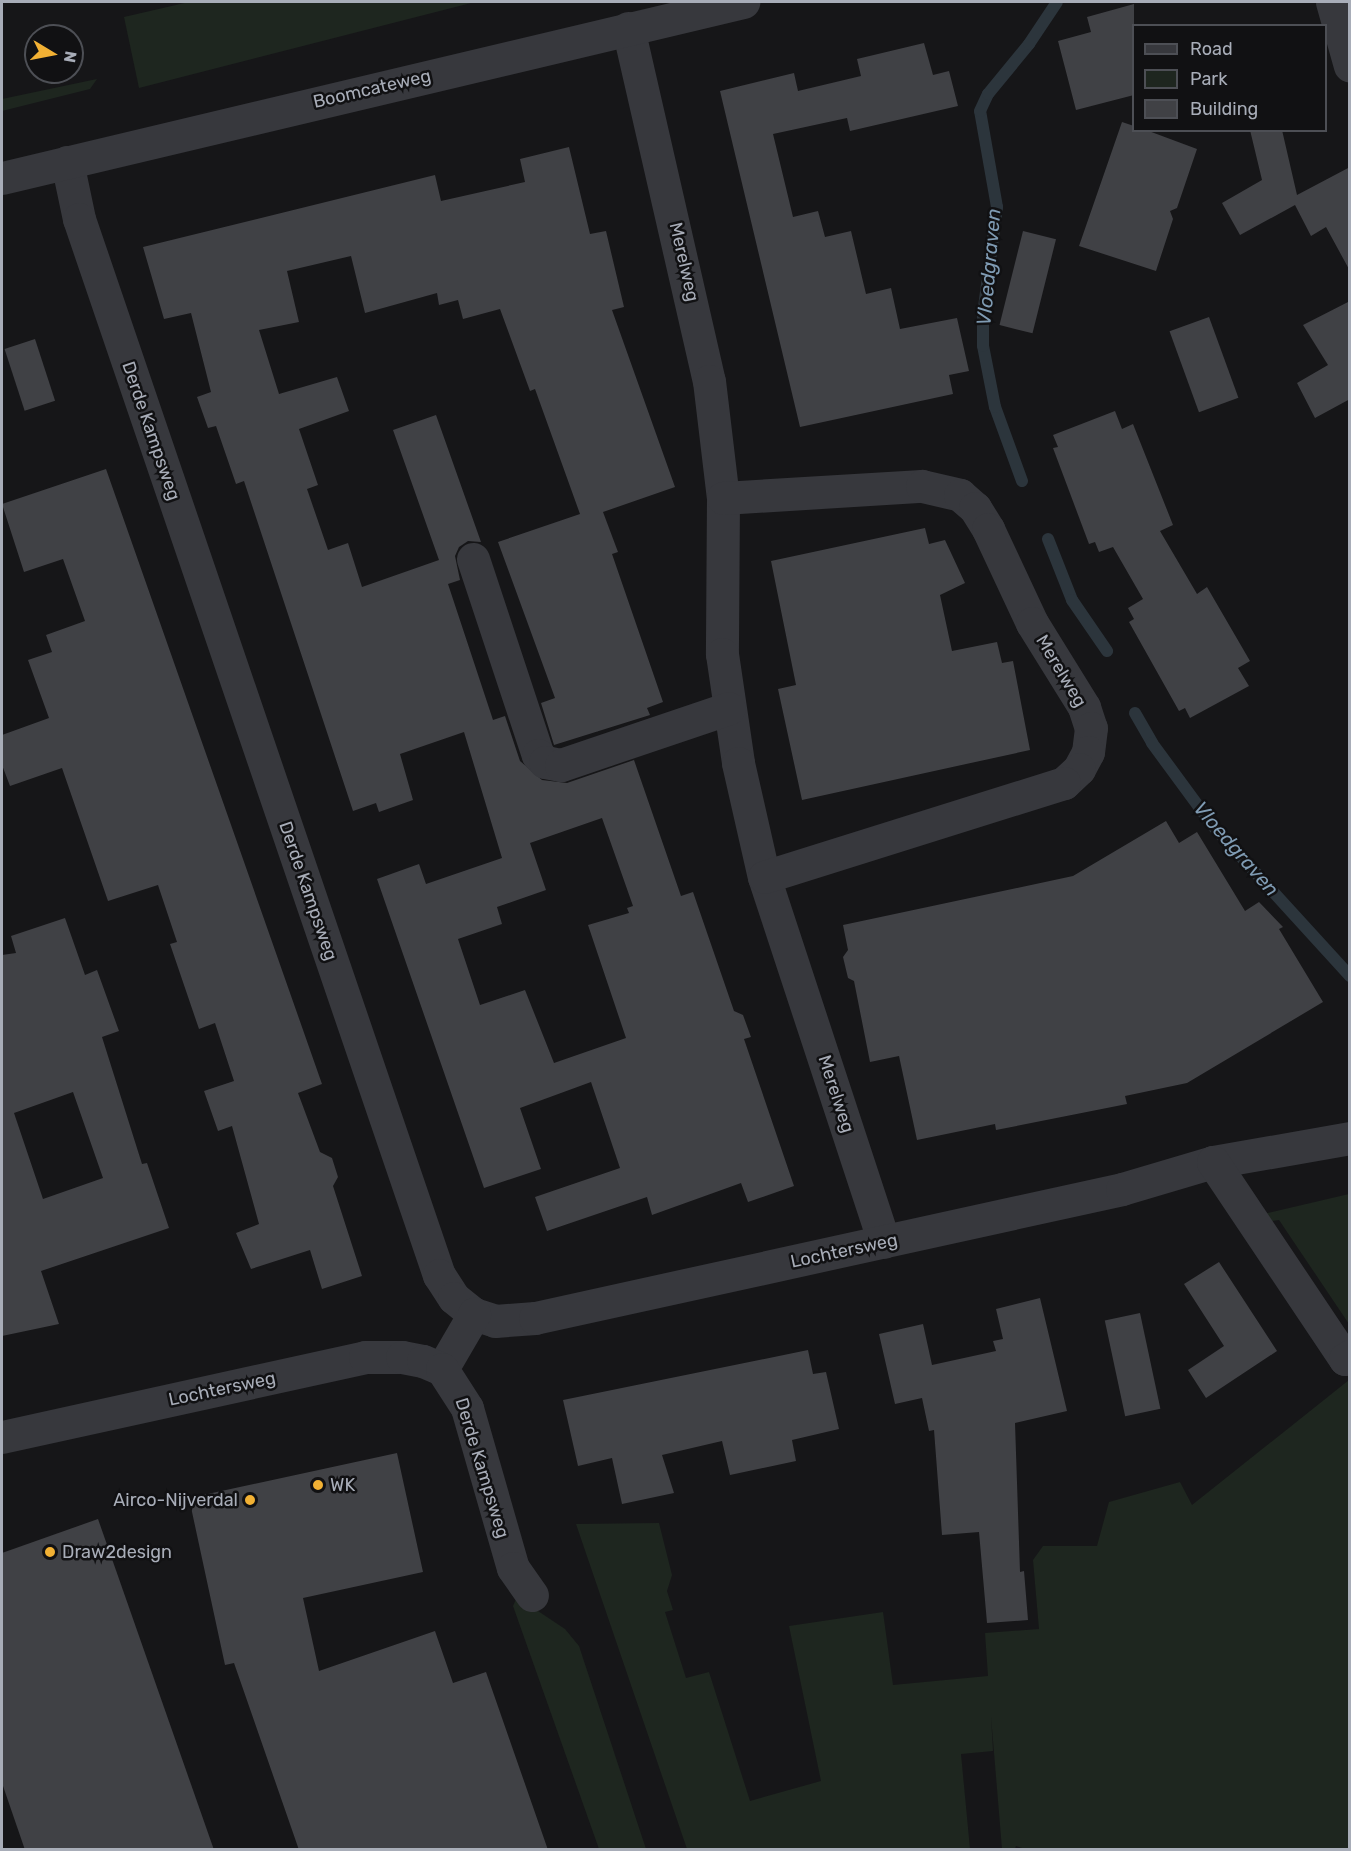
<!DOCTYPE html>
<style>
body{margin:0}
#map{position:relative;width:1351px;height:1851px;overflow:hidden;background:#161618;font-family:Rubik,sans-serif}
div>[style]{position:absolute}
.green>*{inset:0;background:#1e261f}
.stream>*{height:12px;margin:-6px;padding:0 6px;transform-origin:6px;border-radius:6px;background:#2c353c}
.building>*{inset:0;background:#404145;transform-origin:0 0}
.minor>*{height:33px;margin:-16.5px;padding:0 16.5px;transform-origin:16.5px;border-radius:16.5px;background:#37383d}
.dots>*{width:16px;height:16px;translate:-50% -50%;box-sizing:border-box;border:3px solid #111113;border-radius:50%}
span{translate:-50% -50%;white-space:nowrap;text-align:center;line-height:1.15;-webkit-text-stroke:5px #111113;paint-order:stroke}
.street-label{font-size:18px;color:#a8adb8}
.poi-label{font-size:18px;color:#a8adb8}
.left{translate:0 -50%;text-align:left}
.right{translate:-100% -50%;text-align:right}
.water-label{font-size:20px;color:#7f9bb3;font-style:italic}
.frame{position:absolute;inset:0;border:3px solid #a8adb8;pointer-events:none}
.legend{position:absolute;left:1132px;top:24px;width:195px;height:108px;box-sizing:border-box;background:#111113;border:2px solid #4d4f55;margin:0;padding:8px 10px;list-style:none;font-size:18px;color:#a8adb8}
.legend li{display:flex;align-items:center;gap:12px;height:30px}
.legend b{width:30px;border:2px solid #4d4f55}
.north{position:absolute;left:24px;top:24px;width:60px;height:60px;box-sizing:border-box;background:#111113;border:2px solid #4d4f55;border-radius:50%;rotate:100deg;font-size:16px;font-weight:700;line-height:24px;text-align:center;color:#a8adb8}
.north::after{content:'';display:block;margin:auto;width:21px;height:27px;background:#f2b134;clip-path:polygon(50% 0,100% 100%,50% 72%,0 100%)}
</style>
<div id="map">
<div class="green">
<i style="clip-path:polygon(189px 2px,475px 2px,139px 88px,124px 17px)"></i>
<i style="clip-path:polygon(97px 79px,90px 89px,2px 111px,2px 99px)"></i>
<i style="clip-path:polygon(1349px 1194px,1349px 1324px,1279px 1220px,1265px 1222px,1259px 1215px)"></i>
<i style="clip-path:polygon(1349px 1380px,1349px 1849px,1028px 1850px,1016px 1846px,1015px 1849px,1002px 1849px,991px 1716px,993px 1751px,961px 1754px,970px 1849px,687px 1849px,576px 1524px,659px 1523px,672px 1575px,667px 1591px,673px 1610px,665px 1612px,686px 1678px,709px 1672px,750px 1801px,821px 1781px,789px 1626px,883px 1612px,893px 1685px,988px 1676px,985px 1633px,1039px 1629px,1033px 1560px,1043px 1546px,1097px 1546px,1109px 1502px,1180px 1482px,1192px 1505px)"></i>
<i style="clip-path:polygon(517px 1597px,565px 1629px,579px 1646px,646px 1849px,599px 1849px,513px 1606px)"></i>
</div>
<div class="stream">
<i style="left:1022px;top:481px;width:79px;rotate:-110deg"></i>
<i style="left:995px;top:407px;width:62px;rotate:-101.1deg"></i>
<i style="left:983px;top:346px;width:31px;rotate:-90deg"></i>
<i style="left:983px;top:315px;width:109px;rotate:-82.6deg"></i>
<i style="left:997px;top:207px;width:97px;rotate:-100deg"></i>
<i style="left:980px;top:111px;width:19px;rotate:-65deg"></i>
<i style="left:988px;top:94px;width:65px;rotate:-50.6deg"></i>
<i style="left:1029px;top:44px;width:50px;rotate:-56.3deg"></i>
<i style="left:1048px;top:539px;width:66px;rotate:68.5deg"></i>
<i style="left:1072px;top:600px;width:62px;rotate:55.5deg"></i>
<i style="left:1135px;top:713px;width:34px;rotate:60deg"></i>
<i style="left:1152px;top:743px;width:103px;rotate:53.7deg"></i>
<i style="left:1213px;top:826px;width:203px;rotate:47.6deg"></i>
</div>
<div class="building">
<i style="clip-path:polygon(1134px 4px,1134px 95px,1076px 110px,1058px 41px,1091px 32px,1087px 17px)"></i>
<i style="clip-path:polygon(924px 43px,933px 75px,949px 71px,958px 106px,850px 131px,847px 118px,773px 134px,793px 217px,818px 211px,825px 237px,851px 231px,866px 294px,891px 288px,900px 329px,957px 318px,969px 371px,949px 375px,953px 394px,800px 427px,720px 91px,794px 73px,798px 91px,861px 76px,857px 59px)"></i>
<i style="clip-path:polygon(1122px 122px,1134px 126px,1134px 130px,1146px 130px,1197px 149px,1177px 208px,1170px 211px,1173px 219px,1156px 271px,1079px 246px)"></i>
<i style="clip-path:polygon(1250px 130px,1282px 130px,1297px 195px,1350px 167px,1350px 271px,1326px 227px,1311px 236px,1295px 205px,1240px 235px,1222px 203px,1262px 180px)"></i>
<i style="clip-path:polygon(evenodd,569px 147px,590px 234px,606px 231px,624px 307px,612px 310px,675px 487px,603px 512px,618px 552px,612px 554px,663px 702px,647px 708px,650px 715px,554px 745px,541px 703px,555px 698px,498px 542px,580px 514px,535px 389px,530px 391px,500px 309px,463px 319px,458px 300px,439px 305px,437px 293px,365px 313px,351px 256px,287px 271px,299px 322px,259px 330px,279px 394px,337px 377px,349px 411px,299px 429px,318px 485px,307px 489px,328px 550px,348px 543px,362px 587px,439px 560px,393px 430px,436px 415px,481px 542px,468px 541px,459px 547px,455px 556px,460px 580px,448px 584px,493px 720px,505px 716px,520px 761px,542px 780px,567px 783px,634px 760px,681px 896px,693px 892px,734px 1011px,743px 1015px,751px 1037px,744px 1039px,794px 1186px,748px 1202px,741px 1183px,652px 1215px,647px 1197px,547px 1231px,535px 1197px,620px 1168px,591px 1082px,520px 1108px,541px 1169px,484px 1188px,377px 879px,419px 864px,426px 884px,502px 858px,464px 732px,400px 754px,413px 800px,379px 812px,376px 803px,353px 811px,244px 481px,236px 484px,216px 426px,208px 428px,197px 397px,211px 392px,191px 313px,164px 319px,143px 247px,435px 175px,441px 201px,525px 182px,520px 159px,569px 147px,602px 818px,633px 906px,627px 908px,629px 913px,588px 925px,626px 1038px,554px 1063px,525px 990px,480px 1005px,458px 939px,502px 924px,497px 907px,546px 890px,530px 843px,602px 818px)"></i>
<i style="left:1023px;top:231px;width:34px;height:97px;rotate:14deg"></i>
<i style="clip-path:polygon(1350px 301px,1350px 399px,1315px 418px,1297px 383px,1328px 365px,1303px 325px)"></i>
<i style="left:1209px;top:317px;width:86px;height:42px;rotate:70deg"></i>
<i style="left:35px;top:339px;width:65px;height:32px;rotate:72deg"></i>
<i style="clip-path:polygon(1115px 411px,1122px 429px,1133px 424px,1173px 525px,1160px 531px,1197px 594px,1207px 587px,1250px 661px,1238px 668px,1249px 686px,1190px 718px,1185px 708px,1179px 711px,1129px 622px,1134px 619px,1128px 608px,1143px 599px,1113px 547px,1099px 552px,1095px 542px,1089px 544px,1053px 448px,1058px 447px,1053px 435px)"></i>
<i style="clip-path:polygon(106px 469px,322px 1084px,298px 1093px,320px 1152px,332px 1158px,338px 1177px,333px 1186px,362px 1276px,322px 1289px,310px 1250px,251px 1269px,236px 1233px,259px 1224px,232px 1126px,218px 1131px,204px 1091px,234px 1081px,215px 1023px,199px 1029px,170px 944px,177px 942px,158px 885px,108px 901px,62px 768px,10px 786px,2px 765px,2px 735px,49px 718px,28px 660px,52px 652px,46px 635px,85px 621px,63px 559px,24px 572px,2px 504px)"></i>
<i style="clip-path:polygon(925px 528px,929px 544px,945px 540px,965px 583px,940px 595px,952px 651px,997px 642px,1002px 663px,1013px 661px,1030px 750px,802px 800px,778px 689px,796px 685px,771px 561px)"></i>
<i style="clip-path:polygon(1166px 821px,1179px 843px,1197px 832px,1245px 911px,1259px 902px,1283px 927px,1279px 929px,1323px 1002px,1187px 1083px,1125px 1096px,1127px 1104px,996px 1130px,995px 1124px,917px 1140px,899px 1056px,870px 1062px,854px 981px,848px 978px,843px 957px,848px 950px,843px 925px,1073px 876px)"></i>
<i style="clip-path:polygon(evenodd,65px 918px,85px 975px,97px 970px,119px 1031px,102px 1037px,142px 1164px,147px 1163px,169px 1228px,41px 1271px,59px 1324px,2px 1336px,2px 955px,16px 953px,11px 936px,65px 918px,73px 1092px,103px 1178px,43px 1199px,14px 1113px,73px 1092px)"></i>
<i style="clip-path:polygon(1219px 1262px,1277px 1351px,1206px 1398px,1188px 1370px,1224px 1346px,1184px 1284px)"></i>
<i style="clip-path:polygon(1040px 1298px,1067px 1411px,1015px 1423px,1020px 1572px,1024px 1571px,1028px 1620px,987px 1623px,979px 1532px,942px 1535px,934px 1430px,929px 1431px,922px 1398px,895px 1404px,879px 1334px,923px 1324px,932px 1365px,996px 1351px,993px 1341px,1003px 1339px,996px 1309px)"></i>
<i style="left:1140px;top:1313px;width:98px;height:36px;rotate:78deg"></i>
<i style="clip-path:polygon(808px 1350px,813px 1374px,826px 1372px,839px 1429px,792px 1440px,796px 1461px,730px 1475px,722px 1441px,662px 1455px,674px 1493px,622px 1504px,612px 1458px,578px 1466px,563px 1400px)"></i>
<i style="clip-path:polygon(397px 1453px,423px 1572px,303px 1598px,319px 1671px,435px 1631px,453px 1683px,486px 1672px,548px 1850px,299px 1850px,234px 1663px,225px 1665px,189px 1498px)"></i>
<i style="clip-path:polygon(98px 1519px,214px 1850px,25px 1850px,2px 1783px,2px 1553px)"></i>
</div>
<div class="minor">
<i style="left:1332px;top:2px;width:66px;rotate:74.3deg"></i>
<i style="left:628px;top:28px;width:362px;rotate:77.1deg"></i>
<i style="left:709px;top:381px;width:118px;rotate:83.2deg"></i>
<i style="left:723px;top:498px;width:156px;rotate:90.4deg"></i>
<i style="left:722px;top:654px;width:110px;rotate:81.6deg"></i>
<i style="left:738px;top:763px;width:117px;rotate:77.2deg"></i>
<i style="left:764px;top:877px;width:384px;rotate:71.8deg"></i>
<i style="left:67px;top:162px;width:58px;rotate:78.1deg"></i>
<i style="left:79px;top:219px;width:1116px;rotate:71.18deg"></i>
<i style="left:439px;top:1275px;width:27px;rotate:57deg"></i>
<i style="left:454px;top:1298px;width:26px;rotate:39deg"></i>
<i style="left:474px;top:1314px;width:22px;rotate:18deg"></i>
<i style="left:495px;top:1321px;width:40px;rotate:-4.3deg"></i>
<i style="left:535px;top:1318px;width:601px;rotate:-12.39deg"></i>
<i style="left:1122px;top:1189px;width:95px;rotate:-16.5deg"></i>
<i style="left:1213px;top:1162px;width:139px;rotate:-9.9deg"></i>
<i style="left:2px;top:178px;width:762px;rotate:-13.36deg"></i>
<i style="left:723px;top:498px;width:199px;rotate:-3.5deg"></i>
<i style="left:922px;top:486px;width:39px;rotate:13deg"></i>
<i style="left:960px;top:495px;width:20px;rotate:41deg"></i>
<i style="left:975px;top:508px;width:25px;rotate:58deg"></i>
<i style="left:988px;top:529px;width:104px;rotate:64.9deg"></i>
<i style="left:1032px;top:623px;width:99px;rotate:58.2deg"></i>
<i style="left:1084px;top:707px;width:22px;rotate:72deg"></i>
<i style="left:1091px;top:728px;width:24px;rotate:97deg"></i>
<i style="left:1088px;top:752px;width:19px;rotate:118deg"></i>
<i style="left:1079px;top:769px;width:21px;rotate:137deg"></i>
<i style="left:1064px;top:783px;width:314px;rotate:162.6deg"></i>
<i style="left:473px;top:559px;width:206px;rotate:71.7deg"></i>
<i style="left:538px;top:755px;width:10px;rotate:45deg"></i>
<i style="left:545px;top:762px;width:16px;rotate:11deg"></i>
<i style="left:561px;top:765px;width:177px;rotate:-18.7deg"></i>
<i style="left:1213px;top:1162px;width:237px;rotate:56.2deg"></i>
<i style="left:1345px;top:1359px;width:6px;rotate:-31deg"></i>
<i style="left:442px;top:1369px;width:64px;rotate:-59.8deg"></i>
<i style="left:2px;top:1437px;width:372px;rotate:-12.4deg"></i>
<i style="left:365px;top:1357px;width:37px"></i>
<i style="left:402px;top:1357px;width:21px;rotate:11deg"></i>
<i style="left:423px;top:1361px;width:21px;rotate:23deg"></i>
<i style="left:442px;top:1369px;width:46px;rotate:57.3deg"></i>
<i style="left:467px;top:1408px;width:166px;rotate:74deg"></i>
<i style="left:513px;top:1568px;width:33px;rotate:55deg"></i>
</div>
<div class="dots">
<i style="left:318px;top:1485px;background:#f2b134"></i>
<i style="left:250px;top:1500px;background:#f2b134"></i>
<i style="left:50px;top:1552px;background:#f2b134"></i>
</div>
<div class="street-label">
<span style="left:372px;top:89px;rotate:-13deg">Boomcateweg</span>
<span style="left:684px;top:262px;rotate:77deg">Merelweg</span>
<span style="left:151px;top:431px;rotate:71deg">Derde Kampsweg</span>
<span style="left:1061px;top:671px;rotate:59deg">Merelweg</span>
<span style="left:308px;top:891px;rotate:71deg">Derde Kampsweg</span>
<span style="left:836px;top:1094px;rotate:72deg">Merelweg</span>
<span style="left:844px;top:1251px;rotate:-12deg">Lochtersweg</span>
<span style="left:222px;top:1389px;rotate:-12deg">Lochtersweg</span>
<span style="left:482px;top:1468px;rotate:73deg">Derde Kampsweg</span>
</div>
<div class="poi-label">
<span class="left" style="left:330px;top:1485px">WK</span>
<span class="right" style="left:238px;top:1500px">Airco-Nijverdal</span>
<span class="left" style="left:62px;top:1552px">Draw2design</span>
</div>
<div class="water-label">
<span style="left:989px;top:267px;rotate:-85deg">Vloedgraven</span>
<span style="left:1236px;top:849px;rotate:49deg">Vloedgraven</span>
</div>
<div class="frame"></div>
<ul class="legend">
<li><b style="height:8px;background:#37383d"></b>Road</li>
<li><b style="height:16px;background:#1e261f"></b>Park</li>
<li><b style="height:16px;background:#404145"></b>Building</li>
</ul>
<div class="north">N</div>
</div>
